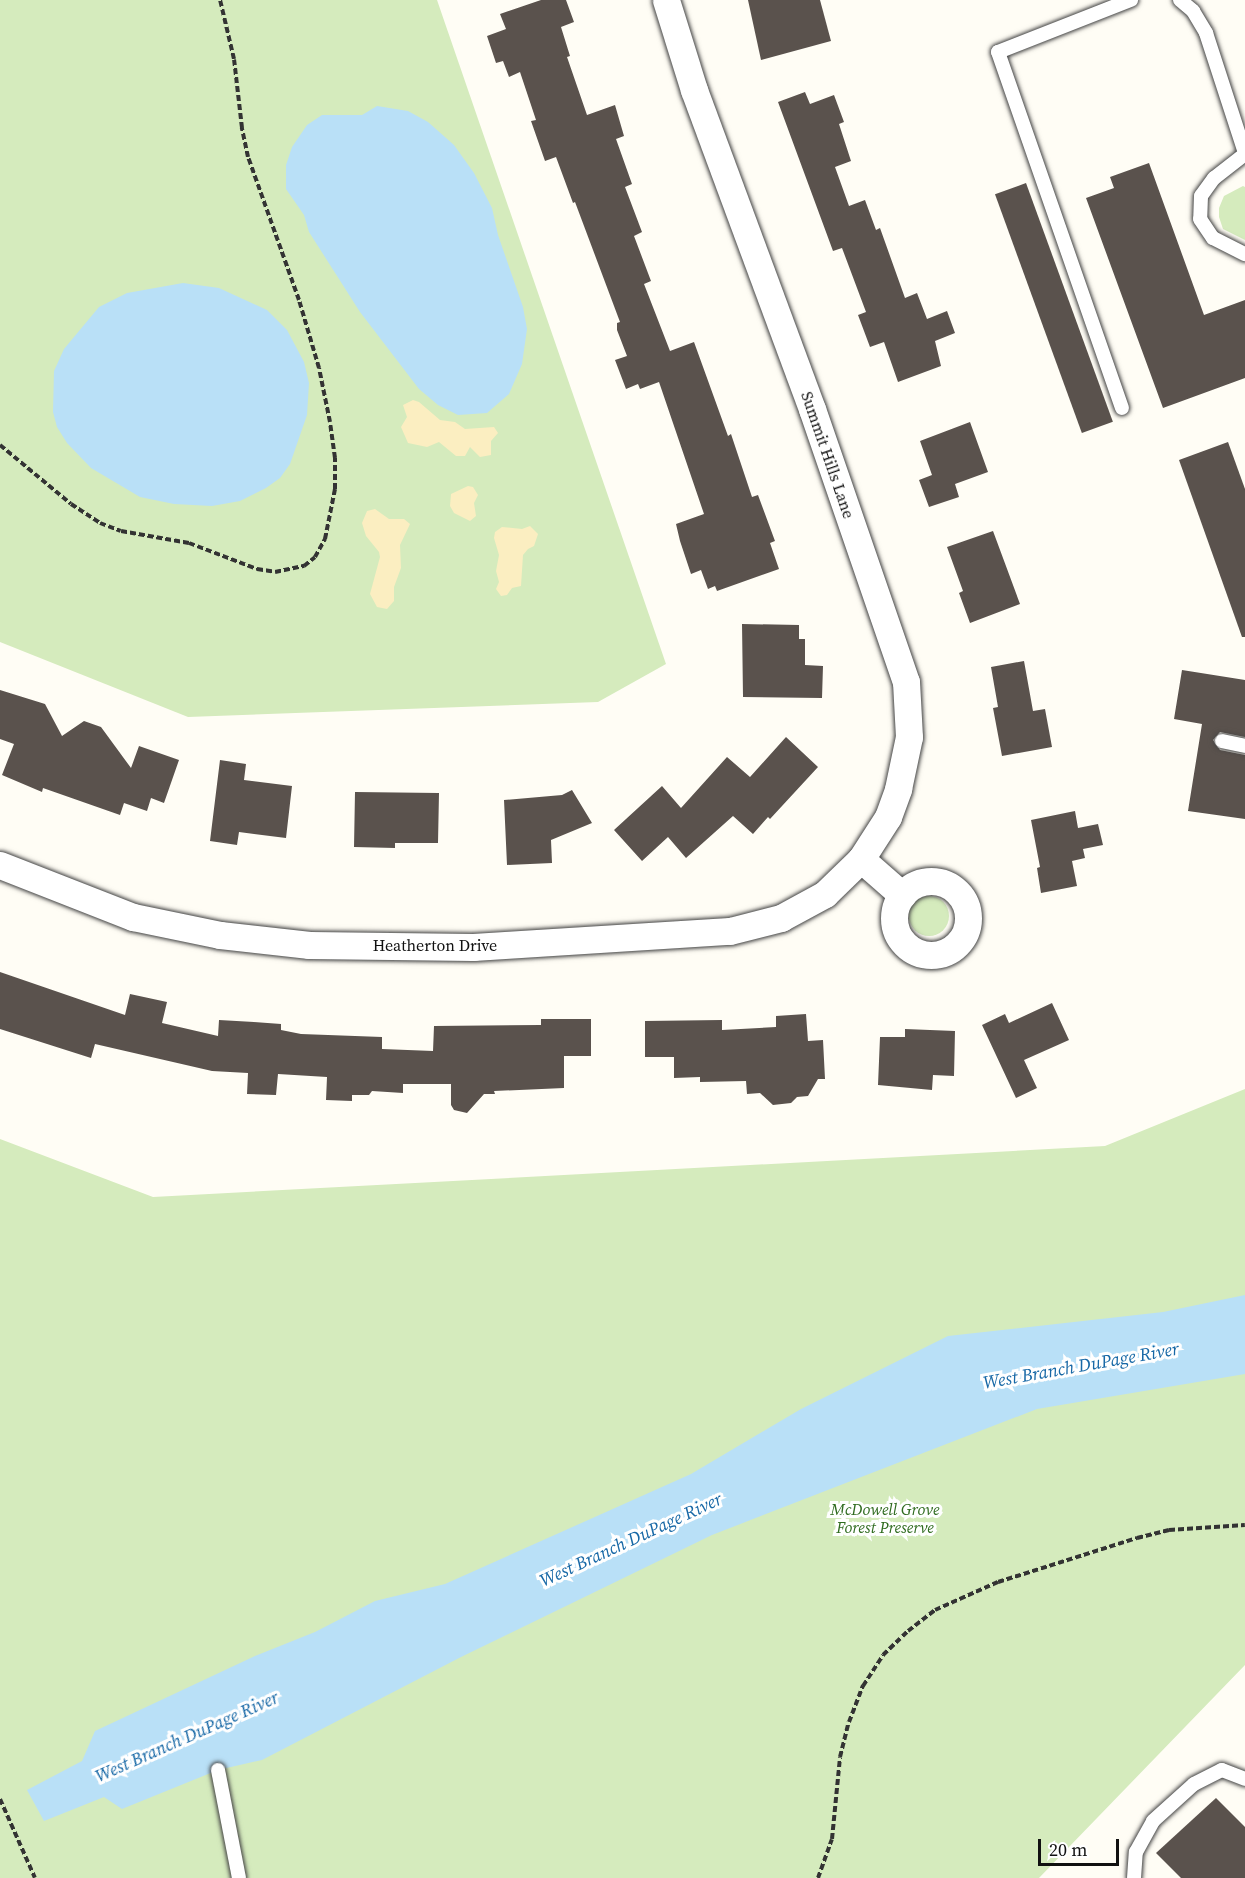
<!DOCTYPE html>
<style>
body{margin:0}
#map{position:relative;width:1245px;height:1878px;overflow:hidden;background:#fffdf5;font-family:"Source Serif 4",serif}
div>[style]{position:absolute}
.green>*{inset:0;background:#d5ebbd}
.round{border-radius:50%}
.sand>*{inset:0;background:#fbeec1}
.water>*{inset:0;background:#b9e0f7}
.building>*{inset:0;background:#5a524d;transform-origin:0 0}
.path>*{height:4px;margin-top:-2px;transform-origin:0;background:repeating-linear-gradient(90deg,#333 0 6px,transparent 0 9px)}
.roads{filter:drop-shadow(0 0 2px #444) drop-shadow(0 0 2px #444)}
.service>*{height:14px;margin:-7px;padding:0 7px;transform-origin:7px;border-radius:7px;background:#fff}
.minor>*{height:27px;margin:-13.5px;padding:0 13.5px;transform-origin:13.5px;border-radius:13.5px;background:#fff}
.minor>.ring{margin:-13.5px;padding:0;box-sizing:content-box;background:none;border:27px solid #fff;border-radius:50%}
span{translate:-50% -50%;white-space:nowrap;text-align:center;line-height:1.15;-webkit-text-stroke:6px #fff;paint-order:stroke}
.street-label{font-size:16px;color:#111}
.park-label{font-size:16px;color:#2f6b1f;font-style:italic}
.water-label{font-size:18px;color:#1768a6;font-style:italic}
.scale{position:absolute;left:1038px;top:1839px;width:81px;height:27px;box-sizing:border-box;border:3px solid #111;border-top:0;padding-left:8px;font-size:18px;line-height:21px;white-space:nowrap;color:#111;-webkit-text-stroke:4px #fff;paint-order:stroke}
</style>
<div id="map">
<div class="green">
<i style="clip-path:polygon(0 0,437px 0,666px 664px,598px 702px,188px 717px,0 642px)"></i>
<i style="clip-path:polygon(1243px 186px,1245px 187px,1245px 240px,1223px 229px,1219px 217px,1219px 208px,1224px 196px)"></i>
<i class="round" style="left:909px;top:896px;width:40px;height:40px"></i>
<i style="clip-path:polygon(1245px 1089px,1245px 1665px,1039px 1878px,0 1878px,0 1139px,153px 1197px,1105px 1146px)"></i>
</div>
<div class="sand">
<i style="clip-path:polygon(413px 400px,419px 402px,440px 420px,455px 422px,465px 429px,494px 427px,498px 433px,491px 441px,491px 455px,480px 457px,470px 447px,465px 456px,456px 456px,439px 442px,427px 447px,408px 443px,401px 427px,407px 417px,403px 405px)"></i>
<i style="clip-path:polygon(468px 486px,473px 487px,478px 495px,474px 503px,476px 516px,470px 521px,454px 513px,450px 506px,451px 494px)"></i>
<i style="clip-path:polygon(375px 509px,389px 519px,404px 519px,410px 524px,400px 545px,401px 568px,394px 587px,394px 601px,387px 609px,377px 607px,370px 594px,380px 557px,379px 552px,366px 536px,362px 523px,367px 511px)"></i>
<i style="clip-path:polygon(530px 526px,538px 534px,534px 546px,528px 549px,523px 555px,521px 586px,512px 588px,507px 595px,501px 596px,496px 589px,499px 582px,496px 571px,499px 555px,494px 538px,495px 532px,502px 527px,522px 529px)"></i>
</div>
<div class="water">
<i style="clip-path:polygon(377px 106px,408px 111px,428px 122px,454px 145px,474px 173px,492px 208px,498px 235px,523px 307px,527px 329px,522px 364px,509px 394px,487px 413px,458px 415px,438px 405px,419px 389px,360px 312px,309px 232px,304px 215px,286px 189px,286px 165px,292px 147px,307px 125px,322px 115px,362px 115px)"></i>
<i style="clip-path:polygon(183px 283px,219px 288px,267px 310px,287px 330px,304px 362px,309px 383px,307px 415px,290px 464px,280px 478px,266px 488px,240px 501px,212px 506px,174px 504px,140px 497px,91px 468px,67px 443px,57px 427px,53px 412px,54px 371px,64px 349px,99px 307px,127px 293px)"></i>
<i style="clip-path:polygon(1245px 1295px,1245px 1374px,1037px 1409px,712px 1535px,461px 1657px,262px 1760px,218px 1770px,122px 1809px,104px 1797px,44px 1821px,27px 1790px,82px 1761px,95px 1731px,255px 1656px,315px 1632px,375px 1601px,445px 1584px,691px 1474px,801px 1409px,948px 1336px,1163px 1312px)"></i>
</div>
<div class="building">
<i style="clip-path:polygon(541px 0,566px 0,574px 22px,561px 27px,570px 56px,567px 57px,587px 115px,615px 105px,624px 136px,616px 139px,632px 184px,625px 187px,642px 232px,634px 236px,651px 281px,644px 284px,670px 351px,694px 342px,728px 436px,731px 434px,752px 497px,758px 495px,775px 541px,770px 543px,779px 569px,717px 591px,715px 586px,708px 589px,701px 570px,691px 574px,680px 541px,676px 524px,704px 514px,659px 382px,640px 389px,638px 384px,626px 389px,615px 360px,627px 356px,617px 330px,617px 323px,620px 322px,575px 202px,573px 203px,556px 157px,545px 161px,531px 121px,536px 120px,520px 72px,509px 77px,503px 61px,496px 63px,487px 36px,506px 29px,500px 14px)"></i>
<i style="clip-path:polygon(748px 0,820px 0,831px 41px,761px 60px)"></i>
<i style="clip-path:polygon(805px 92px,810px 104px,834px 95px,844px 122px,839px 124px,851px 161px,835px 167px,849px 206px,865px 200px,876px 230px,880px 228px,905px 298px,917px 293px,927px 319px,947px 311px,955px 333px,935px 341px,941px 366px,898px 382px,884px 342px,870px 347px,858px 315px,866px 312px,842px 248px,833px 251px,778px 102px)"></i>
<i style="clip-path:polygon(1149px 163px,1204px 315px,1245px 300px,1245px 378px,1163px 408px,1086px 198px,1114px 188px,1110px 177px)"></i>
<i style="left:1026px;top:183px;width:254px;height:33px;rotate:70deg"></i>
<i style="clip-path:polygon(970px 422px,988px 472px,955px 484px,959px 497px,929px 507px,919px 480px,932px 475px,920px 441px)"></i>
<i style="clip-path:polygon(1228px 442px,1245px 489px,1245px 637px,1242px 637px,1179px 460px)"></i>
<i style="clip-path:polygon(993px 531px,1020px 604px,970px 623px,959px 593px,963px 591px,947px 547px)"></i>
<i style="clip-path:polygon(742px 624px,799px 625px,799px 639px,805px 639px,805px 665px,823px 666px,822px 698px,743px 697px)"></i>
<i style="clip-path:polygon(1024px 661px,1033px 711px,1045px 709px,1052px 747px,1002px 756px,993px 708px,998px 707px,991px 667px)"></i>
<i style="clip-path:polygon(1182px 670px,1245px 680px,1245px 737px,1220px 732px,1213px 740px,1220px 750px,1245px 755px,1245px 819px,1188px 811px,1202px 724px,1174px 719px)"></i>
<i style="clip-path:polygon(0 690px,45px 704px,62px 736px,84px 721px,101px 727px,131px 768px,139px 746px,179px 760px,164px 803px,151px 798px,147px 811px,124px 803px,120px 815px,43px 788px,42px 792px,2px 775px,14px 744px,0 739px)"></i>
<i style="clip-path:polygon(786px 737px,818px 767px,770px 819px,768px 817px,753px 834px,733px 816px,686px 858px,668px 837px,642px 861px,614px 830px,662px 786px,681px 808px,727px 757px,750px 777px)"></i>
<i style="clip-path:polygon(220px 760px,246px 764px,244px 780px,292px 786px,286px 838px,239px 832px,237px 845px,210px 841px)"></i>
<i style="clip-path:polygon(572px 790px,592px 823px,551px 840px,552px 863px,507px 865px,504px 800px,562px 795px)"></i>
<i style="clip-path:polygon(355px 792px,439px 793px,438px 843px,395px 843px,395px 848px,354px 847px)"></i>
<i style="clip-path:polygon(1075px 811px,1078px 828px,1098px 824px,1103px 845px,1083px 849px,1085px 858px,1072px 861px,1077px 886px,1041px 893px,1037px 868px,1040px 867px,1031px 820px)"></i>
<i style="clip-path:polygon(0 972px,125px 1015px,130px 994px,167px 1002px,162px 1023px,218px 1036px,219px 1020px,254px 1022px,281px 1024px,281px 1030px,301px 1034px,382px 1037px,382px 1049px,433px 1051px,434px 1026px,541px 1025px,541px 1019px,591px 1019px,591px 1056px,564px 1056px,564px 1088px,494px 1091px,495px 1094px,484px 1094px,467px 1113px,454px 1110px,451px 1105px,451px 1084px,403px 1084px,403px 1093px,372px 1091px,369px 1095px,352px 1095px,352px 1101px,326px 1100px,327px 1077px,278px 1074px,276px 1095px,247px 1094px,248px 1073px,212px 1071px,95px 1044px,91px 1058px,0 1029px)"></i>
<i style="clip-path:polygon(1052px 1003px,1069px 1040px,1024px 1060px,1037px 1088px,1016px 1098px,982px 1025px,1005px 1014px,1009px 1023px)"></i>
<i style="clip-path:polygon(806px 1014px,808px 1041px,823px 1040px,825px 1079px,818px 1079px,808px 1096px,797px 1097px,791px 1103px,773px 1105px,760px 1093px,747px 1094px,746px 1081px,700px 1082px,700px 1077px,674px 1078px,674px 1057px,645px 1057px,645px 1021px,722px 1020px,722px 1030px,776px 1027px,776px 1016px)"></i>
<i style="clip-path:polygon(905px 1029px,955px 1031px,954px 1076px,933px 1075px,932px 1090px,878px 1085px,880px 1037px,905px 1037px)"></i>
<i style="clip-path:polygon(1216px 1798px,1245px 1827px,1245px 1878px,1181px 1878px,1156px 1853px)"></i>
</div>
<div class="path">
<i style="left:0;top:445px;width:92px;rotate:39.7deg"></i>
<i style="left:71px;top:504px;width:35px;rotate:33deg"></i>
<i style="left:100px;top:523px;width:22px;rotate:21deg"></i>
<i style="left:121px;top:531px;width:69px;rotate:10deg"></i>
<i style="left:189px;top:543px;width:73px;rotate:20.9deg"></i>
<i style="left:257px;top:569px;width:18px;rotate:9deg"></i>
<i style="left:275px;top:572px;width:30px;rotate:-12deg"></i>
<i style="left:304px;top:566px;width:14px;rotate:-39deg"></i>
<i style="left:315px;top:557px;width:21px;rotate:-61deg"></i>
<i style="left:325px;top:539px;width:51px;rotate:-78.7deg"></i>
<i style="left:335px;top:489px;width:31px;rotate:-90deg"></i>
<i style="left:335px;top:458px;width:36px;rotate:-98deg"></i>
<i style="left:330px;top:422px;width:55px;rotate:-101.5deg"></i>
<i style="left:319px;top:368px;width:71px;rotate:-106.4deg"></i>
<i style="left:299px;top:300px;width:152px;rotate:-109.6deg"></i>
<i style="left:248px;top:157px;width:30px;rotate:-102deg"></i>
<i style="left:242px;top:128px;width:69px;rotate:-96.6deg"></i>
<i style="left:234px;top:59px;width:61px;rotate:-103.3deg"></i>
<i style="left:0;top:1799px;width:86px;rotate:66.1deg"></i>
<i style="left:818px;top:1878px;width:41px;rotate:-70.3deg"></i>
<i style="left:832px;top:1839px;width:82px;rotate:-84.4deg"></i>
<i style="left:840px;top:1757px;width:36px;rotate:-76deg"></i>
<i style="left:849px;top:1722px;width:39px;rotate:-69deg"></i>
<i style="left:863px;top:1686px;width:37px;rotate:-57deg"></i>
<i style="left:883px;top:1655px;width:35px;rotate:-44deg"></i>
<i style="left:908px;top:1631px;width:34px;rotate:-38deg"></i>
<i style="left:935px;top:1610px;width:69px;rotate:-24deg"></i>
<i style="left:998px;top:1582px;width:146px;rotate:-17.6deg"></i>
<i style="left:1137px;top:1538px;width:33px;rotate:-14deg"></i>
<i style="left:1169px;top:1530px;width:76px;rotate:-3.8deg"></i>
</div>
<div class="roads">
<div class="service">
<i style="left:1180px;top:0;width:17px;rotate:40deg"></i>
<i style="left:1193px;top:11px;width:26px;rotate:59deg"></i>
<i style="left:1206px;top:33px;width:126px;rotate:72deg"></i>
<i style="left:1245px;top:154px;width:39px;rotate:142deg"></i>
<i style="left:1214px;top:178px;width:22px;rotate:126deg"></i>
<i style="left:1201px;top:196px;width:23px;rotate:92deg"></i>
<i style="left:1200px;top:219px;width:23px;rotate:56deg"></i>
<i style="left:1213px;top:238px;width:36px;rotate:27deg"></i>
<i style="left:1122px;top:408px;width:377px;rotate:-109.2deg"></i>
<i style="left:998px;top:52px;width:143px;rotate:-21.4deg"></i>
<i style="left:1222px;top:741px;width:24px;rotate:12deg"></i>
<i style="left:218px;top:1770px;width:110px;rotate:79deg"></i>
<i style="left:1134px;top:1878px;width:26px;rotate:-86deg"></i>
<i style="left:1136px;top:1852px;width:35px;rotate:-61deg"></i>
<i style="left:1153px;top:1821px;width:55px;rotate:-42.1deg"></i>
<i style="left:1194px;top:1784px;width:31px;rotate:-27deg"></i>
<i style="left:1222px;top:1770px;width:25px;rotate:21deg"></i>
</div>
<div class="minor">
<i style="left:861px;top:859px;width:55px;rotate:41.3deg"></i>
<i style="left:0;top:865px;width:143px;rotate:21.4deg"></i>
<i style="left:133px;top:917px;width:89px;rotate:11.7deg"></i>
<i style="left:220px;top:935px;width:90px;rotate:6.4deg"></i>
<i style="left:309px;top:945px;width:164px;rotate:0.7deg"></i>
<i style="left:473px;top:947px;width:257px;rotate:-3.6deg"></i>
<i style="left:730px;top:931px;width:53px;rotate:-14.3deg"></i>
<i style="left:781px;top:918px;width:50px;rotate:-28.6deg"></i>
<i style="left:825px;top:894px;width:50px;rotate:-44.2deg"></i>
<i style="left:861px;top:859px;width:50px;rotate:-57.3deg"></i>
<i style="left:888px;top:817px;width:30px;rotate:-70deg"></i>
<i style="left:898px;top:789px;width:53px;rotate:-78.1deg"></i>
<i style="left:909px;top:737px;width:55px;rotate:-93.1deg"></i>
<i style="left:906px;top:682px;width:289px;rotate:-109deg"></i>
<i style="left:812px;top:409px;width:340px;rotate:-110.3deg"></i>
<i style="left:694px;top:90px;width:94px;rotate:-107.3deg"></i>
<i class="ring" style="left:894px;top:881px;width:47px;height:47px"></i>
</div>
</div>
<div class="street-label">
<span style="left:828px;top:455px;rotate:71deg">Summit Hills Lane</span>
<span style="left:435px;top:945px">Heatherton Drive</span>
</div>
<div class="park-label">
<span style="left:885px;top:1518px">McDowell Grove<br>Forest Preserve</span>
</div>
<div class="water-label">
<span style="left:1081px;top:1366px;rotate:-10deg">West Branch DuPage River</span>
<span style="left:631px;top:1540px;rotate:-25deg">West Branch DuPage River</span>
<span style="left:187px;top:1737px;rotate:-24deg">West Branch DuPage River</span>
</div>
<div class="scale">20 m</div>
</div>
